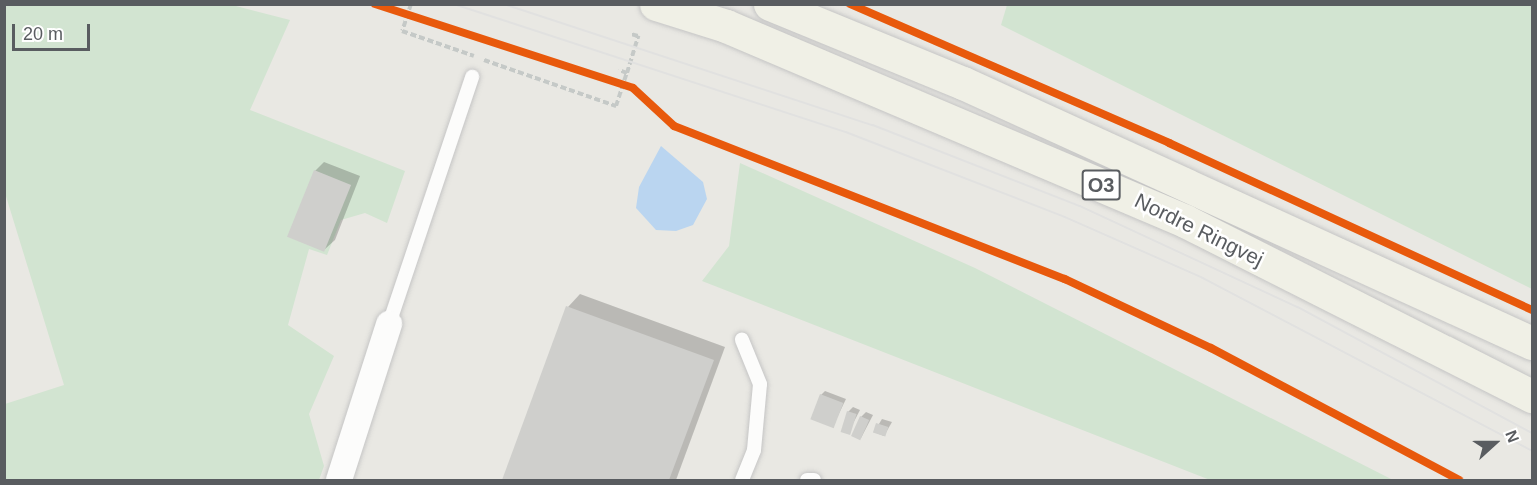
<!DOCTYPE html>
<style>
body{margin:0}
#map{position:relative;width:1537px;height:485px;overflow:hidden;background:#e9e8e3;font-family:Arial,sans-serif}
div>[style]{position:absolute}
.green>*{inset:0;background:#d2e4d1}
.water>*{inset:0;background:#bad5f0}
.shadow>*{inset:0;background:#0003}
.building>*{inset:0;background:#cfcfcc;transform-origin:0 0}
.path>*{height:4px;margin-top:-2px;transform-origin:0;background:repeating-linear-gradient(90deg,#c5c9c7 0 6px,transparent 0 9px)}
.roads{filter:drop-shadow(0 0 2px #c5c5c5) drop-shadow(0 0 2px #c5c5c5)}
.lane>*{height:14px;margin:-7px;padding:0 7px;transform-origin:7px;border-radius:7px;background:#fcfcfb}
.street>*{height:26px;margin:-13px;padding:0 13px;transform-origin:13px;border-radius:13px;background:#fcfcfb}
.primary>*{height:33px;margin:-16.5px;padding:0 16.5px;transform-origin:16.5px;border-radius:16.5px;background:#f0f0e6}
.tram>*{height:1.5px;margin:-0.75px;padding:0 0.75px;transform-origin:0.75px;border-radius:0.75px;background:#e1e1e0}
.cycleway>*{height:8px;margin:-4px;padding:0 4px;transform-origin:4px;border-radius:4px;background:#e8590c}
span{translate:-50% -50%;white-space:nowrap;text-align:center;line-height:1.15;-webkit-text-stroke:5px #fff;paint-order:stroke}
.shield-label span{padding:2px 4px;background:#fff;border:2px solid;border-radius:4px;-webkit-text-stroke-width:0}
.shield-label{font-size:20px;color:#595c60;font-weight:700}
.street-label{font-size:21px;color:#595c60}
.frame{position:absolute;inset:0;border:6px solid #595c60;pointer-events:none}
.north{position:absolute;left:1465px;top:413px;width:60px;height:60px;-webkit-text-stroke:4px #fff;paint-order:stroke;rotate:69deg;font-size:16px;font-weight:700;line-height:24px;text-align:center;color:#595c60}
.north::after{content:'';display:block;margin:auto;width:21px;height:27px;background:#595c60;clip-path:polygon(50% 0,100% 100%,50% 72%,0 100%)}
.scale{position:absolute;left:12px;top:24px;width:78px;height:27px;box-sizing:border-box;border:3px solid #595c60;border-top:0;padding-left:8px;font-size:18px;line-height:21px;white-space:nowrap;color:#595c60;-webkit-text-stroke:4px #fff;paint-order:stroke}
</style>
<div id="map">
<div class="green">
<i style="clip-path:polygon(4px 5px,232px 5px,290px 20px,250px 110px,405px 171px,387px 223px,365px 213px,341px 220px,327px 255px,309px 249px,288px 325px,334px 356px,309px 414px,324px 466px,319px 480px,5px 480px,5px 404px,64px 385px,5px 193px)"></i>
<i style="clip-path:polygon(1007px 5px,1532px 5px,1532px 289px,1001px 25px)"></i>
<i style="clip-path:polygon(740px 163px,975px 268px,1393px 480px,1210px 480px,702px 281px,729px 246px)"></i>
</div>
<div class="water">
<i style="clip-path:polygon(661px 146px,703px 182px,707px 199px,693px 225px,676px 231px,656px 230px,636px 208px,639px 187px)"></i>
</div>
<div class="shadow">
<i style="clip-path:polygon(324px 162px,360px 176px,335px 240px,325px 249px,315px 171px)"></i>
<i style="clip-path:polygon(580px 294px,725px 347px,676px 480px,504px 480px,568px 307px)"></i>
<i style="clip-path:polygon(825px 391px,846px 399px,833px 426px,821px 395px)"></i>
<i style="clip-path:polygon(853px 407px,860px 410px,848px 433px,848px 412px)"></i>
<i style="clip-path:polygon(866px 412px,873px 415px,861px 438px,861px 417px)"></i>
<i style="clip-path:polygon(882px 419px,892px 422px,884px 436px,874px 432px)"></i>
</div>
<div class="building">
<i style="left:314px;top:170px;width:40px;height:72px;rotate:22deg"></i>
<i style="clip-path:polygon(566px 306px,714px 360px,669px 480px,502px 480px)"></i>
<i style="left:820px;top:394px;width:25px;height:27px;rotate:21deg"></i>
<i style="left:847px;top:411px;width:10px;height:22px;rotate:17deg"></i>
<i style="left:860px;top:416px;width:10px;height:22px;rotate:24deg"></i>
<i style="left:876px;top:423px;width:13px;height:10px;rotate:18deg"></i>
</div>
<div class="path">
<i style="left:411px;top:4px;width:28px;rotate:108deg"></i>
<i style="left:402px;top:31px;width:76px;rotate:19.1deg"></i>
<i style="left:419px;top:4px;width:1px;rotate:45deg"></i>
<i style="left:484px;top:60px;width:140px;rotate:19.2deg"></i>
<i style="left:616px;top:106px;width:35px;rotate:-72deg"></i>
<i style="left:627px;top:73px;width:9px;rotate:-159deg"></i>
<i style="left:627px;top:73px;width:39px;rotate:-73deg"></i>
<i style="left:638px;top:36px;width:7px;rotate:-164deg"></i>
</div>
<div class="roads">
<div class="lane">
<i style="left:389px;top:324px;width:261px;rotate:-71.4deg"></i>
<i style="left:742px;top:480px;width:32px;rotate:-68deg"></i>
<i style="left:754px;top:450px;width:66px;rotate:-84.8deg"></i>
<i style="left:760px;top:384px;width:48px;rotate:-112.2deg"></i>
<i style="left:807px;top:480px;width:7px"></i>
</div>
<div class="street">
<i style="left:339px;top:480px;width:164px;rotate:-72.2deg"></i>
</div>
<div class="primary">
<i style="left:656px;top:4px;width:73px;rotate:17.4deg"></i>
<i style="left:726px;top:26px;width:499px;rotate:23deg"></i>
<i style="left:1185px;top:221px;width:389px;rotate:26.8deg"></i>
<i style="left:770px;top:4px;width:209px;rotate:22.3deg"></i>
<i style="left:963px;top:83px;width:626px;rotate:24.56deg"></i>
</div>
</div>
<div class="tram">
<i style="left:454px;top:4px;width:412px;rotate:18.1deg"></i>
<i style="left:846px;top:132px;width:235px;rotate:21.2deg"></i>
<i style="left:1065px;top:217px;width:151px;rotate:23.8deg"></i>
<i style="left:1203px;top:278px;width:372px;rotate:27.7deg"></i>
<i style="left:504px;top:4px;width:388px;rotate:18.2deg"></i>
<i style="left:873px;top:125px;width:222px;rotate:21.4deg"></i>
<i style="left:1080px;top:206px;width:240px;rotate:24.9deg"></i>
<i style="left:1298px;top:307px;width:266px;rotate:28.3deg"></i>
</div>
<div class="cycleway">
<i style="left:375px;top:4px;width:271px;rotate:18deg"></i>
<i style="left:633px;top:88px;width:56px;rotate:42.8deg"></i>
<i style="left:674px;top:126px;width:420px;rotate:21.4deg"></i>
<i style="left:1065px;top:279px;width:161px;rotate:25.3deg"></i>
<i style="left:1211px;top:348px;width:281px;rotate:28deg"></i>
<i style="left:850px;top:4px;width:348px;rotate:23.5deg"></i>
<i style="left:1169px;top:143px;width:400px;rotate:24.7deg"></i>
</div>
<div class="shield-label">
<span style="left:1101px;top:185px">O3</span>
</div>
<div class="street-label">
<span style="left:1199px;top:230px;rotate:26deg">Nordre Ringvej</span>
</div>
<div class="frame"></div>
<div class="north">N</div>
<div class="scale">20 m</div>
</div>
